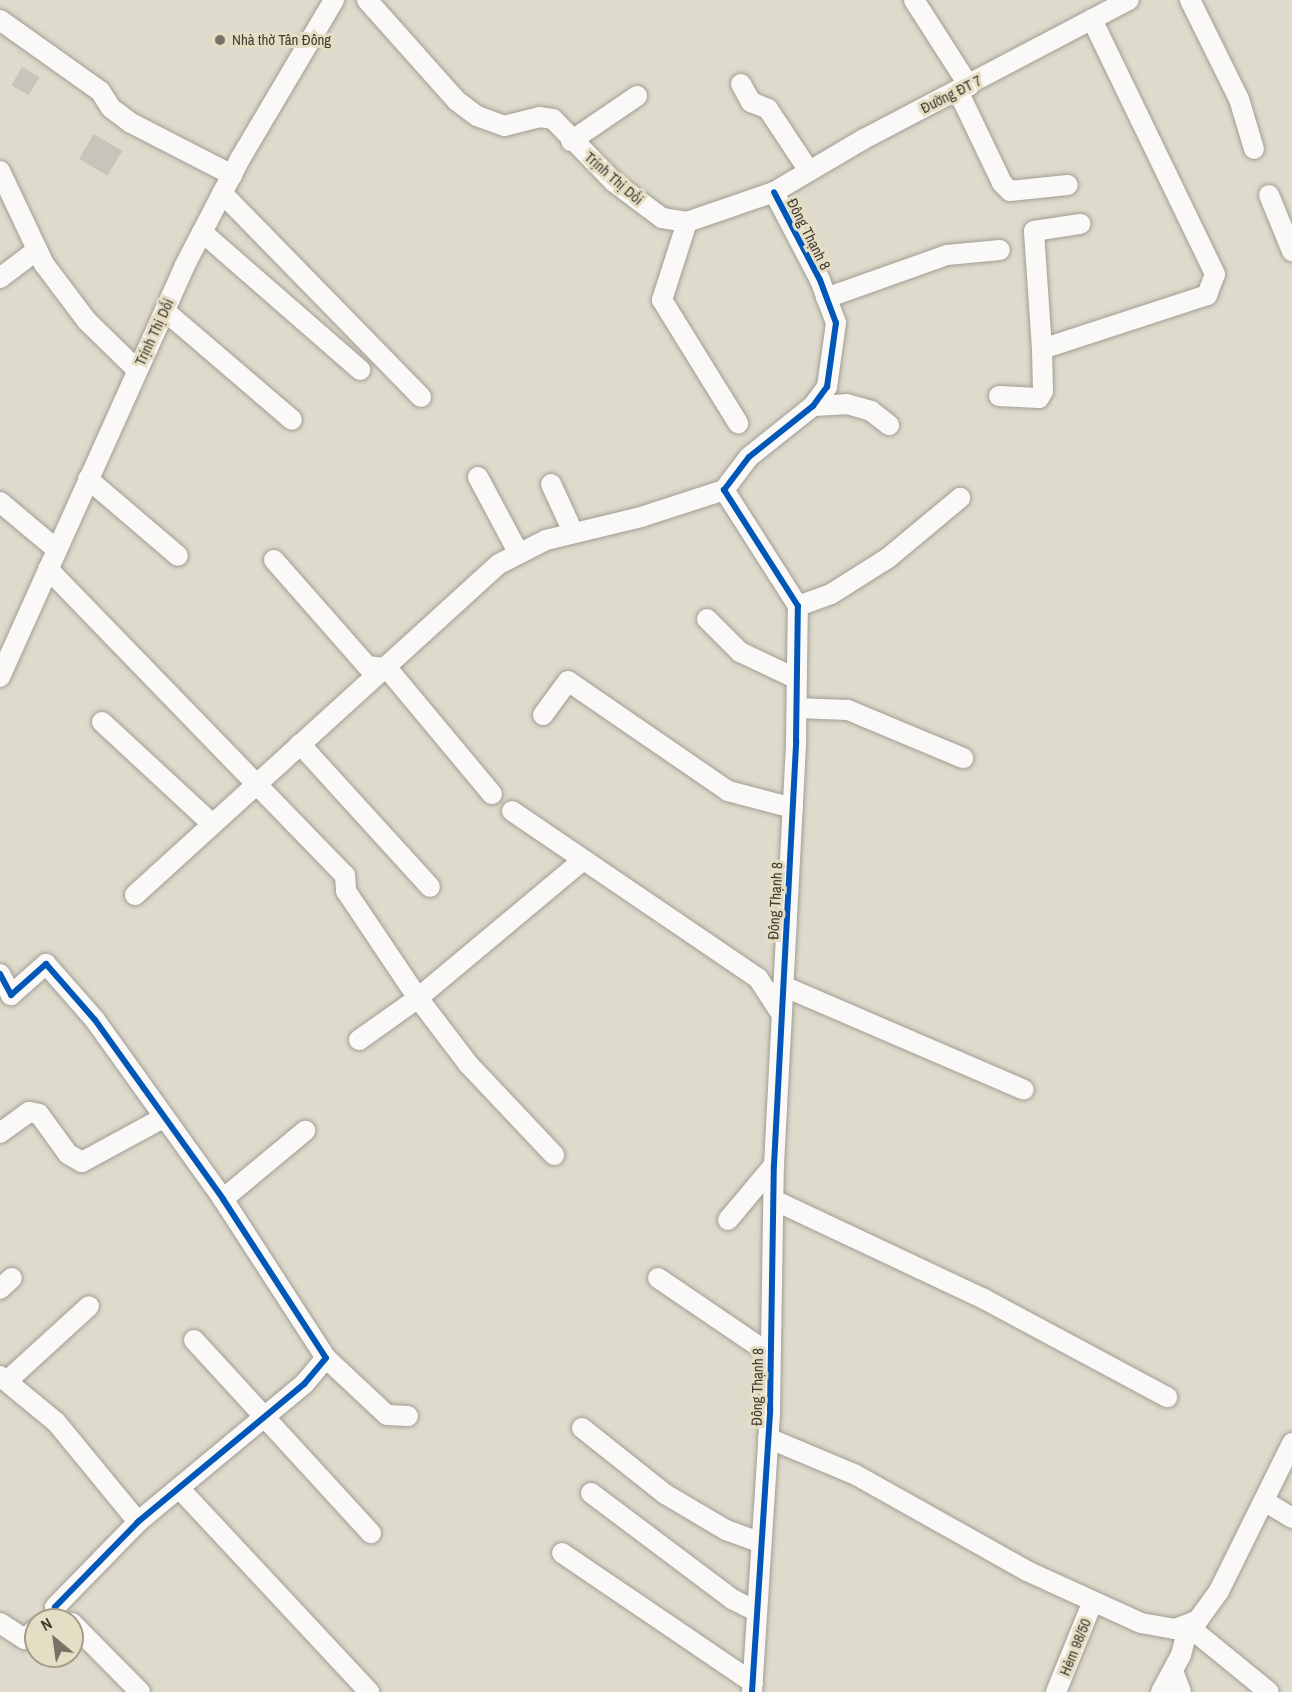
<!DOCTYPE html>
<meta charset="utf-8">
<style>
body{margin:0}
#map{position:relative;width:1292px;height:1692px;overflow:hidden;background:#dedacc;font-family:"Archivo Narrow",sans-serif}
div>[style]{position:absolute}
.building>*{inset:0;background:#c8c4ba;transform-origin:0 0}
.roads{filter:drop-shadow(0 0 2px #a09e93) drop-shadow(0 0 2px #a09e93)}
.minor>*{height:20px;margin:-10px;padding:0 10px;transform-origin:10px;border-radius:10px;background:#faf9f7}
.cycleway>*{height:6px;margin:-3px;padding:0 3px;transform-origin:3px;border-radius:3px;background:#0057b8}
.dots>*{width:16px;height:16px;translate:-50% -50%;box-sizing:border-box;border:3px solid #e6dec4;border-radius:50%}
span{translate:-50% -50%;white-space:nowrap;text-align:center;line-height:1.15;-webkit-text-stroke:6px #e6dec4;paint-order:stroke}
.poi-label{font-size:15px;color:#403c32}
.left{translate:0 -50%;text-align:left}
.street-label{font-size:15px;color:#403c32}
.north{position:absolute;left:24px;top:1608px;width:60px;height:60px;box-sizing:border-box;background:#e6dec4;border:2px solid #a49d8a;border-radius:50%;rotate:331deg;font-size:16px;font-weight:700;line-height:24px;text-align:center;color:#403c32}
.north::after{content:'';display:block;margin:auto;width:21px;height:27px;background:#777368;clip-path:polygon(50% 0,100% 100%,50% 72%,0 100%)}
</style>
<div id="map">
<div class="building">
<i style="left:22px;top:67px;width:20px;height:21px;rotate:30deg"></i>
<i style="left:94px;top:134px;width:33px;height:29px;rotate:31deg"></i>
</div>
<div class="roads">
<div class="minor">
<i style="left:367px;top:0;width:135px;rotate:48.3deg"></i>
<i style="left:457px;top:101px;width:25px;rotate:37deg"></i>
<i style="left:477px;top:116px;width:29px;rotate:20deg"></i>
<i style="left:504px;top:126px;width:36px;rotate:-14deg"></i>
<i style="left:539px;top:117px;width:14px;rotate:8deg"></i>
<i style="left:553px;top:119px;width:88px;rotate:45.9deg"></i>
<i style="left:614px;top:182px;width:60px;rotate:36.9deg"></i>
<i style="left:662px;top:218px;width:25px;rotate:9deg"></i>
<i style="left:687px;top:222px;width:92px;rotate:-19deg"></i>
<i style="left:774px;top:192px;width:104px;rotate:-30.5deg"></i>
<i style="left:864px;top:139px;width:299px;rotate:-27.7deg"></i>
<i style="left:914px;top:0;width:102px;rotate:57.4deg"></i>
<i style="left:1190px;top:0;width:110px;rotate:63.7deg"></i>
<i style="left:1239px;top:99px;width:52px;rotate:73.3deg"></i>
<i style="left:0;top:20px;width:123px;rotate:35.4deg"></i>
<i style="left:100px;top:91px;width:20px;rotate:57deg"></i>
<i style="left:111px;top:108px;width:25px;rotate:37deg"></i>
<i style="left:131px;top:123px;width:114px;rotate:27.2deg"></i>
<i style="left:741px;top:84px;width:21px;rotate:61deg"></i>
<i style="left:751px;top:102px;width:18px;rotate:22deg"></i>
<i style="left:768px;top:109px;width:74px;rotate:56.5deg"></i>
<i style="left:958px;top:91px;width:102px;rotate:64.4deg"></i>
<i style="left:1002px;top:183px;width:11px;rotate:45deg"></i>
<i style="left:1010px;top:191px;width:58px;rotate:-5.9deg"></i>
<i style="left:571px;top:141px;width:80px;rotate:-34.3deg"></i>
<i style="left:0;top:171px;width:103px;rotate:64.7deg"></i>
<i style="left:44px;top:264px;width:71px;rotate:53deg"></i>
<i style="left:87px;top:321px;width:70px;rotate:44.4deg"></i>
<i style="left:222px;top:193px;width:285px;rotate:45.7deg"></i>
<i style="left:1269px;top:195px;width:61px;rotate:67.7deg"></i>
<i style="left:687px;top:222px;width:82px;rotate:107.8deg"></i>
<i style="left:662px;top:300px;width:145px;rotate:58.3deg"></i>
<i style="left:202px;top:232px;width:210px;rotate:41.1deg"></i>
<i style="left:0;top:278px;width:46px;rotate:-37.1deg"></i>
<i style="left:826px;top:298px;width:128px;rotate:-19.6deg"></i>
<i style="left:947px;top:255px;width:53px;rotate:-5.4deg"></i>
<i style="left:165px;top:311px;width:167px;rotate:40.6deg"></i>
<i style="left:1042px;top:349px;width:118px;rotate:-93.9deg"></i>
<i style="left:1034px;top:231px;width:47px;rotate:-8.7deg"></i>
<i style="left:999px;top:396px;width:40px;rotate:2.9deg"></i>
<i style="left:1039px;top:398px;width:8px;rotate:-60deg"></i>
<i style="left:1043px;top:391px;width:42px;rotate:-91.4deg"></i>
<i style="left:1042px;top:349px;width:174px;rotate:-18.1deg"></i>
<i style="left:1207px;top:295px;width:22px;rotate:-69deg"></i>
<i style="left:1215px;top:274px;width:283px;rotate:-115.8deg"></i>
<i style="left:813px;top:406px;width:34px;rotate:-3deg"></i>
<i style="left:847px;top:404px;width:25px;rotate:16deg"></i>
<i style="left:871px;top:411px;width:23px;rotate:38deg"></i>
<i style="left:478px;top:477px;width:85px;rotate:61.9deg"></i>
<i style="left:88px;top:479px;width:118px;rotate:40.5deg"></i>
<i style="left:551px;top:484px;width:53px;rotate:65.4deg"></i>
<i style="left:0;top:502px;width:73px;rotate:40deg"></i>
<i style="left:274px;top:560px;width:141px;rotate:48.7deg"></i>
<i style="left:367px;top:666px;width:20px;rotate:6deg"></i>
<i style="left:387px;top:668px;width:164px;rotate:50.2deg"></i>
<i style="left:48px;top:569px;width:426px;rotate:45.9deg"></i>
<i style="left:345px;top:875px;width:16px;rotate:86deg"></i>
<i style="left:346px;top:891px;width:129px;rotate:56.1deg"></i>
<i style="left:418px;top:998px;width:84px;rotate:52.7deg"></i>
<i style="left:469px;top:1065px;width:124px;rotate:46.6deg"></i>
<i style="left:798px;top:606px;width:35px;rotate:-20deg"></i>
<i style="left:831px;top:594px;width:67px;rotate:-32.3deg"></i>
<i style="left:888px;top:558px;width:94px;rotate:-39.8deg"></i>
<i style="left:707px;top:619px;width:47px;rotate:45deg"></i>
<i style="left:740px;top:652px;width:63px;rotate:25.3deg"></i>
<i style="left:0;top:677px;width:449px;rotate:-65.8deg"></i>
<i style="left:184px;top:267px;width:122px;rotate:-62.6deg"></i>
<i style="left:240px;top:159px;width:185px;rotate:-59.4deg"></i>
<i style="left:797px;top:708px;width:51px;rotate:2.2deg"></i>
<i style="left:848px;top:710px;width:125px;rotate:22.7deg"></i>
<i style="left:543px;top:715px;width:42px;rotate:-53.7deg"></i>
<i style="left:568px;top:681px;width:194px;rotate:34.5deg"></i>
<i style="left:728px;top:791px;width:67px;rotate:14.7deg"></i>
<i style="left:102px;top:722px;width:150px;rotate:42.8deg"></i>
<i style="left:300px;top:744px;width:193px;rotate:47.7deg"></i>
<i style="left:512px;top:811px;width:297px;rotate:34.2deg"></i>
<i style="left:758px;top:978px;width:40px;rotate:57.1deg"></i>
<i style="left:135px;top:895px;width:492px;rotate:-42.3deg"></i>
<i style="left:499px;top:564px;width:53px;rotate:-27.1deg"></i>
<i style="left:546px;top:540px;width:98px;rotate:-13.6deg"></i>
<i style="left:641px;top:517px;width:87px;rotate:-18deg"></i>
<i style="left:0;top:974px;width:24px;rotate:62deg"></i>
<i style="left:11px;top:995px;width:47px;rotate:-41.5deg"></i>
<i style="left:46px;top:964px;width:74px;rotate:48.8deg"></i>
<i style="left:95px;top:1020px;width:220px;rotate:54.4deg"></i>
<i style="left:223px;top:1199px;width:189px;rotate:57.1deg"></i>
<i style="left:326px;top:1358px;width:34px;rotate:130deg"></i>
<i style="left:304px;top:1384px;width:216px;rotate:140.3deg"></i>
<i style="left:138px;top:1522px;width:119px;rotate:134.3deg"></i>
<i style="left:783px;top:986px;width:262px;rotate:23.3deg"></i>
<i style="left:359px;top:1040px;width:72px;rotate:-35.4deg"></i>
<i style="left:418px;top:998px;width:214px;rotate:-39.9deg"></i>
<i style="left:0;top:1133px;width:36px;rotate:-36deg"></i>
<i style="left:29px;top:1112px;width:10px;rotate:11deg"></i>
<i style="left:39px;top:1114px;width:49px;rotate:54.1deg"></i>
<i style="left:68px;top:1154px;width:16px;rotate:30deg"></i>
<i style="left:82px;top:1162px;width:94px;rotate:-28.5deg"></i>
<i style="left:223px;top:1199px;width:107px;rotate:-39.7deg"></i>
<i style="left:776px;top:1201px;width:230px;rotate:25.2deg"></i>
<i style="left:984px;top:1299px;width:208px;rotate:28.2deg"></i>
<i style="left:728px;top:1220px;width:72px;rotate:-50.1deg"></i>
<i style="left:658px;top:1278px;width:135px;rotate:34.2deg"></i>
<i style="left:0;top:1289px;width:16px;rotate:-43deg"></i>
<i style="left:194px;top:1340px;width:262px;rotate:47.5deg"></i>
<i style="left:326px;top:1358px;width:83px;rotate:43.1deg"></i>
<i style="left:387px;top:1415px;width:21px;rotate:3deg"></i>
<i style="left:0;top:1376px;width:72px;rotate:39.4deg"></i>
<i style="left:56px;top:1422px;width:129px;rotate:50.6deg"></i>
<i style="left:7px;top:1381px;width:111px;rotate:-42.4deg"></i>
<i style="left:582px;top:1428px;width:106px;rotate:38.5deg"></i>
<i style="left:665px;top:1494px;width:71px;rotate:30.5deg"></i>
<i style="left:726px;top:1530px;width:37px;rotate:20deg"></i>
<i style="left:768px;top:1438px;width:95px;rotate:22.8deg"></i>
<i style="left:856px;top:1475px;width:196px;rotate:29.3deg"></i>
<i style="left:1027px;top:1571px;width:125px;rotate:24.5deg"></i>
<i style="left:1141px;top:1623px;width:35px;rotate:10deg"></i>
<i style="left:1175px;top:1629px;width:25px;rotate:-21deg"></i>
<i style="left:1198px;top:1620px;width:36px;rotate:-54deg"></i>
<i style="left:1219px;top:1591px;width:165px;rotate:-63.7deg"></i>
<i style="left:179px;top:1488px;width:279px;rotate:47deg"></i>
<i style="left:591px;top:1493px;width:176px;rotate:36.9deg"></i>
<i style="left:732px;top:1599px;width:28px;rotate:27deg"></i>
<i style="left:1264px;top:1501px;width:33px;rotate:31deg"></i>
<i style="left:562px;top:1553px;width:231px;rotate:34.2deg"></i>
<i style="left:0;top:1623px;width:30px;rotate:33deg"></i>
<i style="left:25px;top:1639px;width:15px;rotate:-42deg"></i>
<i style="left:72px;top:1623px;width:97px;rotate:45.4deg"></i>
<i style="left:1173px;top:1671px;width:22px;rotate:69deg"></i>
<i style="left:752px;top:1692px;width:283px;rotate:-86.3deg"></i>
<i style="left:770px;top:1410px;width:245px;rotate:-89.1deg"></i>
<i style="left:774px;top:1165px;width:425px;rotate:-87deg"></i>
<i style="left:796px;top:741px;width:135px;rotate:-89.2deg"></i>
<i style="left:798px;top:606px;width:138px;rotate:-122.5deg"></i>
<i style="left:724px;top:490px;width:41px;rotate:-52.9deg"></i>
<i style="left:749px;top:457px;width:82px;rotate:-38.6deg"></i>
<i style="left:813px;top:406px;width:24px;rotate:-54deg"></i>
<i style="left:827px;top:387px;width:65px;rotate:-82deg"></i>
<i style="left:836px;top:323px;width:46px;rotate:-110.4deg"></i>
<i style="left:820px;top:280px;width:99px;rotate:-117.6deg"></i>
<i style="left:1056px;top:1692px;width:98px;rotate:-67.9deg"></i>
<i style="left:1161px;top:1692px;width:42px;rotate:-61.6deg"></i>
<i style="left:1181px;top:1655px;width:30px;rotate:-76deg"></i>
<i style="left:1188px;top:1626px;width:104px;rotate:39.2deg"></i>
</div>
</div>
<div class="cycleway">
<i style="left:0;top:974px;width:24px;rotate:62deg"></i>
<i style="left:11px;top:995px;width:47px;rotate:-41.5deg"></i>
<i style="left:46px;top:964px;width:74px;rotate:48.8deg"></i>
<i style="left:95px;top:1020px;width:220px;rotate:54.4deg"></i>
<i style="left:223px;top:1199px;width:189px;rotate:57.1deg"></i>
<i style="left:326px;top:1358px;width:34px;rotate:130deg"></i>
<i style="left:304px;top:1384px;width:216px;rotate:140.3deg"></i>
<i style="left:138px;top:1522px;width:119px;rotate:134.3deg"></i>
<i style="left:752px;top:1692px;width:283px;rotate:-86.3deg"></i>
<i style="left:770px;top:1410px;width:245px;rotate:-89.1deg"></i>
<i style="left:774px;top:1165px;width:425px;rotate:-87deg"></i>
<i style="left:796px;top:741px;width:135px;rotate:-89.2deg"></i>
<i style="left:798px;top:606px;width:138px;rotate:-122.5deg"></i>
<i style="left:724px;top:490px;width:41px;rotate:-52.9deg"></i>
<i style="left:749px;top:457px;width:82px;rotate:-38.6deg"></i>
<i style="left:813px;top:406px;width:24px;rotate:-54deg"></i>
<i style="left:827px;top:387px;width:65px;rotate:-82deg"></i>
<i style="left:836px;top:323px;width:46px;rotate:-110.4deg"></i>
<i style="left:820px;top:280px;width:99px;rotate:-117.6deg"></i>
</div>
<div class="dots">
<i style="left:220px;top:40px;background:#777368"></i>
</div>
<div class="poi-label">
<span class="left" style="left:232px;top:40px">Nhà thờ Tân Đông</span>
</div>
<div class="street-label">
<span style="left:951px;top:94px;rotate:-27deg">Đường ĐT 7</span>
<span style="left:614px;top:178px;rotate:41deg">Trịnh Thị Dối</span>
<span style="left:809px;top:234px;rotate:63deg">Đông Thạnh 8</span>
<span style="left:154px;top:332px;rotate:-65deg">Trịnh Thị Dối</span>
<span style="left:775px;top:901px;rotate:-87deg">Đông Thạnh 8</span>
<span style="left:757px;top:1387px;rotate:-89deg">Đông Thạnh 8</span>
<span style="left:1075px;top:1647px;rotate:-68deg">Hẻm 98/50</span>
</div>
<div class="north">N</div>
</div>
